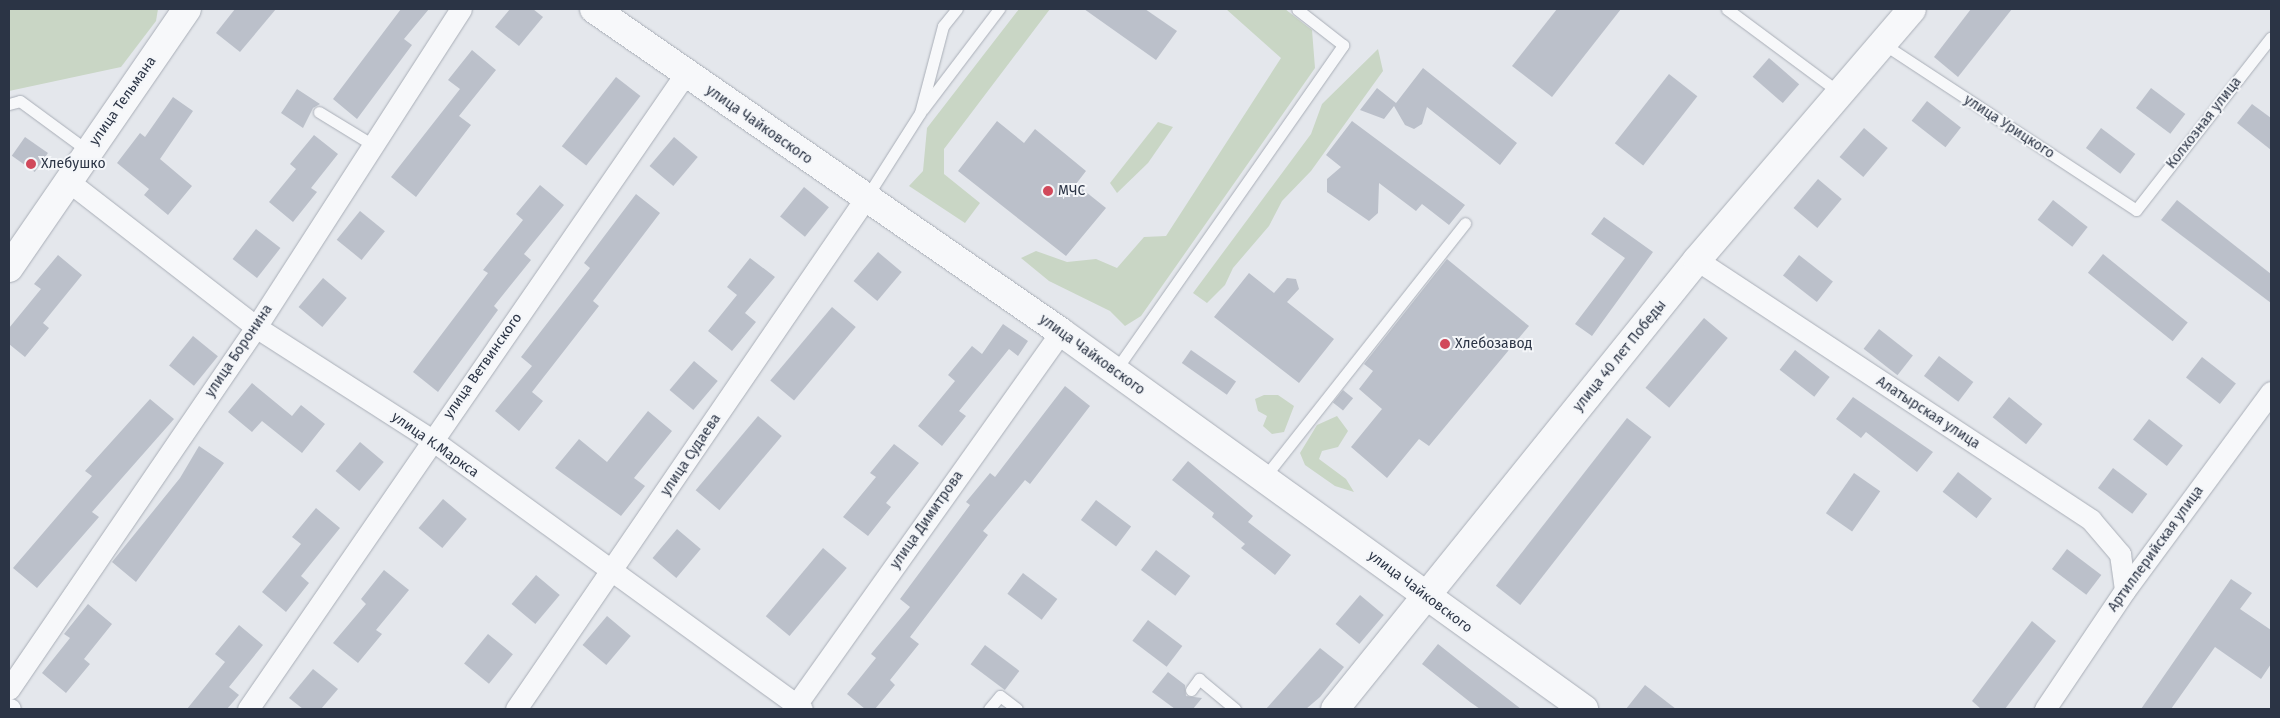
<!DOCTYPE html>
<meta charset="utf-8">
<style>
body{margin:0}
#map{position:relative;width:2280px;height:718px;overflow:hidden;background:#e4e7ec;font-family:"Fira Sans",sans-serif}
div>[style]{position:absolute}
.green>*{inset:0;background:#c9d6c5}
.building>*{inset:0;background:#bbc0ca;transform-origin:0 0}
.roads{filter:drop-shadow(0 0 1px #a9aeb7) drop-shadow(0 0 1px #a9aeb7)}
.service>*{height:11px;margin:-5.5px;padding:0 5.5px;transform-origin:5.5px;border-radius:5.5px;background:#f7f8fa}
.minor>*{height:21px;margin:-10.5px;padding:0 10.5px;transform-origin:10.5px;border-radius:10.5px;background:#f7f8fa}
.tertiary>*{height:28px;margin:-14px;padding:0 14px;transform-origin:14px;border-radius:14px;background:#f7f8fa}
.dots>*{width:14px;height:14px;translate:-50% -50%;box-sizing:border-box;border:2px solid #f4f6f9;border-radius:50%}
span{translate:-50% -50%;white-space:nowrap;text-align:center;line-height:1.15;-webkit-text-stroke:4px #f4f6f9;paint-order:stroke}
.street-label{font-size:14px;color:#2b3445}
.poi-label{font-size:14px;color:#2b3445}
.left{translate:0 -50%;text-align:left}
.frame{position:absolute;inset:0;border:10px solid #2b3445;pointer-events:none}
</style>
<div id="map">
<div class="green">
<i style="clip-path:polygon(9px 9px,158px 9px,156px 21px,121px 67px,9px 91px)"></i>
<i style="clip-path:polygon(1019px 9px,1050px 9px,944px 149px,944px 174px,980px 203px,965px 223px,909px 186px,923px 171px,927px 128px)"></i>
<i style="clip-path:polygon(1226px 9px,1285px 9px,1312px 30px,1315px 68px,1141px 316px,1125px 326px,1110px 311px,1049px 281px,1021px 258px,1036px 251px,1067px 262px,1096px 259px,1117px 268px,1144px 237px,1166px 236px,1281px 58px)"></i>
<i style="clip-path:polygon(1378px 49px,1383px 71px,1311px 171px,1282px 201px,1269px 226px,1233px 268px,1225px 285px,1207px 303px,1193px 293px,1311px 134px,1322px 104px)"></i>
<i style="clip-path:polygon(1158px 122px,1173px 127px,1148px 163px,1117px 193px,1110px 183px)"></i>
<i style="clip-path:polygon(1264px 395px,1278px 395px,1294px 406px,1284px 432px,1272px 434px,1263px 426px,1267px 416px,1258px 411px,1255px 399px)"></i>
<i style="clip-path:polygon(1337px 416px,1348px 431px,1338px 447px,1322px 451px,1319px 459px,1346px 479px,1354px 492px,1335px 486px,1305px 465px,1300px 453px,1317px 425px)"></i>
</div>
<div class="building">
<i style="clip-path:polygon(235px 9px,276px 9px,240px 52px,216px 33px)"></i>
<i style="clip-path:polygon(401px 9px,429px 9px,404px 39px,412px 45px,357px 119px,333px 99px)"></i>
<i style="clip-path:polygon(510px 9px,533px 9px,543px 17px,519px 46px,495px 27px)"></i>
<i style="clip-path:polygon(1084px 9px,1145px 9px,1177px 31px,1156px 60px)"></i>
<i style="clip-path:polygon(1557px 9px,1621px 9px,1552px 97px,1512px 66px)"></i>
<i style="clip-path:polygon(1971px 9px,2012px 9px,1958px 77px,1934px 57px)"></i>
<i style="clip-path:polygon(472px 50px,496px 70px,459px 116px,471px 125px,416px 197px,391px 177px,460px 89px,448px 80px)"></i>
<i style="left:1769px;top:58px;width:40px;height:25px;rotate:41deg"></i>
<i style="clip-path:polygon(1423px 68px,1517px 143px,1500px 165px,1427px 107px,1422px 124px,1414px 129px,1405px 125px,1394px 106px,1384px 119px,1360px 110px,1377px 88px,1396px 103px)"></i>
<i style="left:1669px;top:74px;width:36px;height:88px;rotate:38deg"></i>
<i style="left:616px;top:77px;width:31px;height:88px;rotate:38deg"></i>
<i style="left:2151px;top:88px;width:43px;height:25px;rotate:37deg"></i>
<i style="clip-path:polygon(297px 89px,320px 104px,313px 108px,303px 128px,281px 113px)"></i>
<i style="clip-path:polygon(173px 97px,193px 111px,160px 159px,192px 186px,168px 215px,144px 195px,149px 189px,117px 163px,140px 133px,145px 137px)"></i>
<i style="left:1927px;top:101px;width:43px;height:25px;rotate:38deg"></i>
<i style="clip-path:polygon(2252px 104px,2271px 118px,2271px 150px,2237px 123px)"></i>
<i style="clip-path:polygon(997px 121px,1024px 143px,1035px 129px,1086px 171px,1076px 184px,1106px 208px,1066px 256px,958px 171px)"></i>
<i style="clip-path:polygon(1352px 121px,1465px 205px,1449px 225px,1422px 204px,1416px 211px,1379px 183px,1378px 213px,1369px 221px,1327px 192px,1327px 179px,1341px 167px,1326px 155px)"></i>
<i style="left:1864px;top:128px;width:31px;height:38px;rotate:40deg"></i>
<i style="left:2101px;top:128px;width:43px;height:25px;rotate:37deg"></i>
<i style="clip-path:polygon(314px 135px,338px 154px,311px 188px,317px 192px,293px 222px,269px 202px,296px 169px,290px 164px)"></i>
<i style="left:25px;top:137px;width:28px;height:23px;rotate:35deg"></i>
<i style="left:674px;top:137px;width:31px;height:38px;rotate:40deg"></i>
<i style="left:1818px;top:179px;width:31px;height:38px;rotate:40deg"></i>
<i style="clip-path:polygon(540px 185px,564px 205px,524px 254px,531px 260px,494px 306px,498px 310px,438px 392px,413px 372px,488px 273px,483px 270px,523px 220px,516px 214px)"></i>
<i style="left:804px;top:187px;width:32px;height:38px;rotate:39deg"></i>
<i style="clip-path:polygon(636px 194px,660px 213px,593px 301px,599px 306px,532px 392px,543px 401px,519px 431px,495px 411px,532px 366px,521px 357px,590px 268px,584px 263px)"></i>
<i style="left:2053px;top:200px;width:44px;height:25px;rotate:38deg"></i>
<i style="clip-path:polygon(2177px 200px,2271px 274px,2271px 303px,2161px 220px)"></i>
<i style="left:360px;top:211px;width:32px;height:37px;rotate:39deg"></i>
<i style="clip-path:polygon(1604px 217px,1653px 252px,1592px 336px,1575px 324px,1625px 258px,1591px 234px)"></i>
<i style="left:256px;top:229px;width:31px;height:38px;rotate:38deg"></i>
<i style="left:878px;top:252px;width:31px;height:38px;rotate:40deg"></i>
<i style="left:2103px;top:254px;width:109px;height:24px;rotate:39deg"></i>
<i style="clip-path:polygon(58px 255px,82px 275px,43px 323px,49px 328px,25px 357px,9px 344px,9px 328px,41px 289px,34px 284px)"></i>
<i style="left:1799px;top:255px;width:43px;height:26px;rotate:38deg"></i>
<i style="clip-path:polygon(750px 258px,775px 277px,745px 313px,756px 322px,732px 351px,708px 331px,737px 295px,727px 287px)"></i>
<i style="clip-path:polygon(1447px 259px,1529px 326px,1429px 446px,1419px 439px,1387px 478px,1351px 447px,1382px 409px,1359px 389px,1373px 371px,1364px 364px)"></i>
<i style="clip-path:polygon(1249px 273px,1274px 293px,1287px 278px,1296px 279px,1299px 289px,1287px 302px,1334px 339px,1299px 383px,1214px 317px)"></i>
<i style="left:323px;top:278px;width:31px;height:38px;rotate:40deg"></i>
<i style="left:832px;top:307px;width:31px;height:96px;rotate:40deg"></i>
<i style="left:1704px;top:318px;width:31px;height:91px;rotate:40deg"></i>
<i style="clip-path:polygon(1003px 324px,1028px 341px,1018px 356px,1009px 349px,959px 411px,966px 416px,942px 446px,918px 426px,955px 381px,948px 375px,972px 346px,982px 354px)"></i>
<i style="left:1879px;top:329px;width:43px;height:25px;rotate:38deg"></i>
<i style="left:193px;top:336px;width:32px;height:38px;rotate:39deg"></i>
<i style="left:1191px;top:350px;width:55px;height:16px;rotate:35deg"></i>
<i style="left:1795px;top:350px;width:44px;height:25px;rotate:38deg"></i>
<i style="left:1939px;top:356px;width:43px;height:25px;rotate:37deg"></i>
<i style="left:2202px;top:357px;width:43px;height:26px;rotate:38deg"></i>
<i style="left:694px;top:361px;width:31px;height:38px;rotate:40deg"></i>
<i style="clip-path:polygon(252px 383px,292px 416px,301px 405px,325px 424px,302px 453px,262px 421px,252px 432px,228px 412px)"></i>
<i style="clip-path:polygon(1065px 386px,1090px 406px,1030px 484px,1025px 480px,983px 531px,988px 535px,910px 637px,919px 644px,890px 680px,895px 685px,875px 709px,865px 709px,847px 694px,876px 658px,871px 654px,910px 607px,900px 599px,970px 505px,966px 502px,990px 473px,995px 477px)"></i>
<i style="left:1343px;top:390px;width:13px;height:16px;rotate:39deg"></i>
<i style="clip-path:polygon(1853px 397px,1933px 452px,1917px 472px,1866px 432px,1861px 438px,1836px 419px)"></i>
<i style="left:2009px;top:397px;width:43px;height:26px;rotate:39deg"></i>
<i style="clip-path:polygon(150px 399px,174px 419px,92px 512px,99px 517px,37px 588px,13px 568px,92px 476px,85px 471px)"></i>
<i style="clip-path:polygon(648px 411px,672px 431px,634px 478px,645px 486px,621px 516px,555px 468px,579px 439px,607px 462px)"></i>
<i style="left:758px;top:416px;width:31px;height:97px;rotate:40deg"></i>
<i style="left:1627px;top:418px;width:31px;height:213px;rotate:38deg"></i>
<i style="left:2149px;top:419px;width:43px;height:26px;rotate:38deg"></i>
<i style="left:360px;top:442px;width:31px;height:38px;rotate:40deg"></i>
<i style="clip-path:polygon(894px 444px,919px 463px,886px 503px,891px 507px,868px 536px,843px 517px,876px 477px,870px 473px)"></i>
<i style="clip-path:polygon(199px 446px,224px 463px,136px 582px,112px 562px,180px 478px)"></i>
<i style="clip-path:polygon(1188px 461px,1253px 516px,1248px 522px,1291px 555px,1275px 575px,1241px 548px,1245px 544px,1212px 517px,1214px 513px,1172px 480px)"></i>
<i style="left:2113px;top:468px;width:43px;height:25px;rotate:37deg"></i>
<i style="left:1958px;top:472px;width:43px;height:25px;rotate:38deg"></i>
<i style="left:1854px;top:473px;width:32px;height:49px;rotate:35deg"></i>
<i style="left:443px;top:499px;width:31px;height:38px;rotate:40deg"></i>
<i style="left:1096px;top:500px;width:44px;height:25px;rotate:37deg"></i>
<i style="clip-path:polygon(316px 508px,340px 528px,301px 576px,309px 583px,286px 612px,262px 592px,301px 544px,292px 537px)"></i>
<i style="left:677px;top:529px;width:31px;height:38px;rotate:40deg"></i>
<i style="left:823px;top:548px;width:31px;height:89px;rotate:40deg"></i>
<i style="left:2067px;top:549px;width:43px;height:25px;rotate:37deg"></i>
<i style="left:1156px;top:550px;width:43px;height:25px;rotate:37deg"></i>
<i style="clip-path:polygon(384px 570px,409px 590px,376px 630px,382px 634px,358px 663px,333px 643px,366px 604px,361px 599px)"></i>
<i style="left:1023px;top:573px;width:43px;height:26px;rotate:37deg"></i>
<i style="left:536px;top:575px;width:31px;height:38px;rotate:40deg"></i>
<i style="clip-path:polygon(2231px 579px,2252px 593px,2240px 609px,2271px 630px,2271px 664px,2261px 679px,2215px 647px,2171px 709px,2141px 709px)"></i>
<i style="left:1360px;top:595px;width:31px;height:38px;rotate:40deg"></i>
<i style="clip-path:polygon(88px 604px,112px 624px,84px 659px,90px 664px,66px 693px,42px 673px,70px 638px,64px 634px)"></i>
<i style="left:607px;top:616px;width:31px;height:38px;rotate:40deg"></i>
<i style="left:1148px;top:620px;width:43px;height:26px;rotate:37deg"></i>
<i style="clip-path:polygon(2032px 621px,2056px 641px,2005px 709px,1981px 709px,1972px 701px)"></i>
<i style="clip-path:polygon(239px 625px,263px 645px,229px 687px,239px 695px,227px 709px,187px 709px,225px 662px,215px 654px)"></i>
<i style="left:488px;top:634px;width:32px;height:38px;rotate:39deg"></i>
<i style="clip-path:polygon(1438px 644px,1472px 671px,1521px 709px,1480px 709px,1470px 702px,1422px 664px)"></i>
<i style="left:985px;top:645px;width:43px;height:24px;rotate:37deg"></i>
<i style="clip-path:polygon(1320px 648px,1344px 667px,1320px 697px,1306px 709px,1266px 709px)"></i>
<i style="clip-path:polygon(313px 669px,338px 689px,321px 709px,303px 709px,289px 698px)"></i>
<i style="clip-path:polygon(1168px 672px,1185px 685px,1186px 696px,1202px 698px,1193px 709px,1175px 709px,1152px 692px)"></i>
<i style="clip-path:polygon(1645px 685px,1676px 709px,1626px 709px)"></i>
</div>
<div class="roads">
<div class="service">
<i style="left:1727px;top:9px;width:141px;rotate:36.6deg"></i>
<i style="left:1882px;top:43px;width:304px;rotate:33.3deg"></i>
<i style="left:2136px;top:210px;width:219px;rotate:-52deg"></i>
<i style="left:9px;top:104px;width:11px;rotate:-15deg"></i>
<i style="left:20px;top:101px;width:84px;rotate:36.3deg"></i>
<i style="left:923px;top:109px;width:126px;rotate:-52.8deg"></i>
<i style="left:319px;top:112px;width:63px;rotate:31.4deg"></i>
<i style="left:866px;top:198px;width:101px;rotate:-57.6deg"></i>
<i style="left:920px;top:113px;width:90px;rotate:-75.2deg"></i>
<i style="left:943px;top:26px;width:22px;rotate:-51deg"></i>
<i style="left:1115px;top:371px;width:398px;rotate:-55deg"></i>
<i style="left:1343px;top:45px;width:58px;rotate:-142deg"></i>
<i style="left:1263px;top:479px;width:326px;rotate:-51.7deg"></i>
<i style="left:1191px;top:690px;width:14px;rotate:-54deg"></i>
<i style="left:1199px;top:679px;width:47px;rotate:39.8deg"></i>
<i style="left:989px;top:709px;width:17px;rotate:-50deg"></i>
<i style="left:1000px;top:696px;width:21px;rotate:37deg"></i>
</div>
<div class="minor">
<i style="left:68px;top:181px;width:238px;rotate:37.8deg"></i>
<i style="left:256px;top:327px;width:209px;rotate:32.7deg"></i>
<i style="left:432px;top:440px;width:457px;rotate:36deg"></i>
<i style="left:1697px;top:260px;width:472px;rotate:33.4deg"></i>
<i style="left:2091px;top:520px;width:45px;rotate:49.5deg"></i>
<i style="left:2120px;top:554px;width:36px;rotate:82deg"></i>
<i style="left:9px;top:689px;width:438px;rotate:-55.7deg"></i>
<i style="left:256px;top:327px;width:378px;rotate:-57.2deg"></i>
<i style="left:9px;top:709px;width:1px"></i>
<i style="left:248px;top:709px;width:772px;rotate:-55.45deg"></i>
<i style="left:516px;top:709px;width:618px;rotate:-55.62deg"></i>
<i style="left:793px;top:709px;width:463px;rotate:-54.6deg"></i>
<i style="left:2045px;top:709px;width:143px;rotate:-56.1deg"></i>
<i style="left:2125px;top:590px;width:246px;rotate:-53.6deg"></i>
</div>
<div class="tertiary">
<i style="left:594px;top:9px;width:568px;rotate:34.67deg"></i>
<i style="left:1061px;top:332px;width:645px;rotate:35.79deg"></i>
<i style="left:9px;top:268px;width:314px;rotate:-55.5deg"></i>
<i style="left:1335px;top:709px;width:577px;rotate:-51.12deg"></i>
<i style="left:1697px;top:260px;width:330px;rotate:-49.4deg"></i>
</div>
</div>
<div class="dots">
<i style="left:31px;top:164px;background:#d1495b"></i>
<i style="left:1048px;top:191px;background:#d1495b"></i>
<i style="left:1445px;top:344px;background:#d1495b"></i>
</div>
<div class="street-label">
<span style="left:123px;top:101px;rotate:-55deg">улица Тельмана</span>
<span style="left:2204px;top:123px;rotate:-52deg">Колхозная улица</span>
<span style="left:759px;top:125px;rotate:35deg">улица Чайковского</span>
<span style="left:2009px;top:127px;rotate:33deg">улица Урицкого</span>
<span style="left:239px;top:351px;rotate:-56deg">улица Боронина</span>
<span style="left:1092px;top:355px;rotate:36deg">улица Чайковского</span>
<span style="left:1620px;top:356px;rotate:-51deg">улица 40 лет Победы</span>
<span style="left:483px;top:366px;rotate:-55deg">улица Ветвинского</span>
<span style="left:1928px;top:413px;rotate:33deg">Алатырская улица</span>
<span style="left:435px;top:445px;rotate:35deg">улица К.Маркса</span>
<span style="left:691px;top:455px;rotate:-56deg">улица Судаева</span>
<span style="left:927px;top:520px;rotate:-55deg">улица Димитрова</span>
<span style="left:2156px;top:549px;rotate:-54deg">Артиллерийская улица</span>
<span style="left:1420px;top:592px;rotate:37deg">улица Чайковского</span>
</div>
<div class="poi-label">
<span class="left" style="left:41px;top:164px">Хлебушко</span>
<span class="left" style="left:1058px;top:191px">МЧС</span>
<span class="left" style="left:1455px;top:344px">Хлебозавод</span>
</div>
<div class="frame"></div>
</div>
